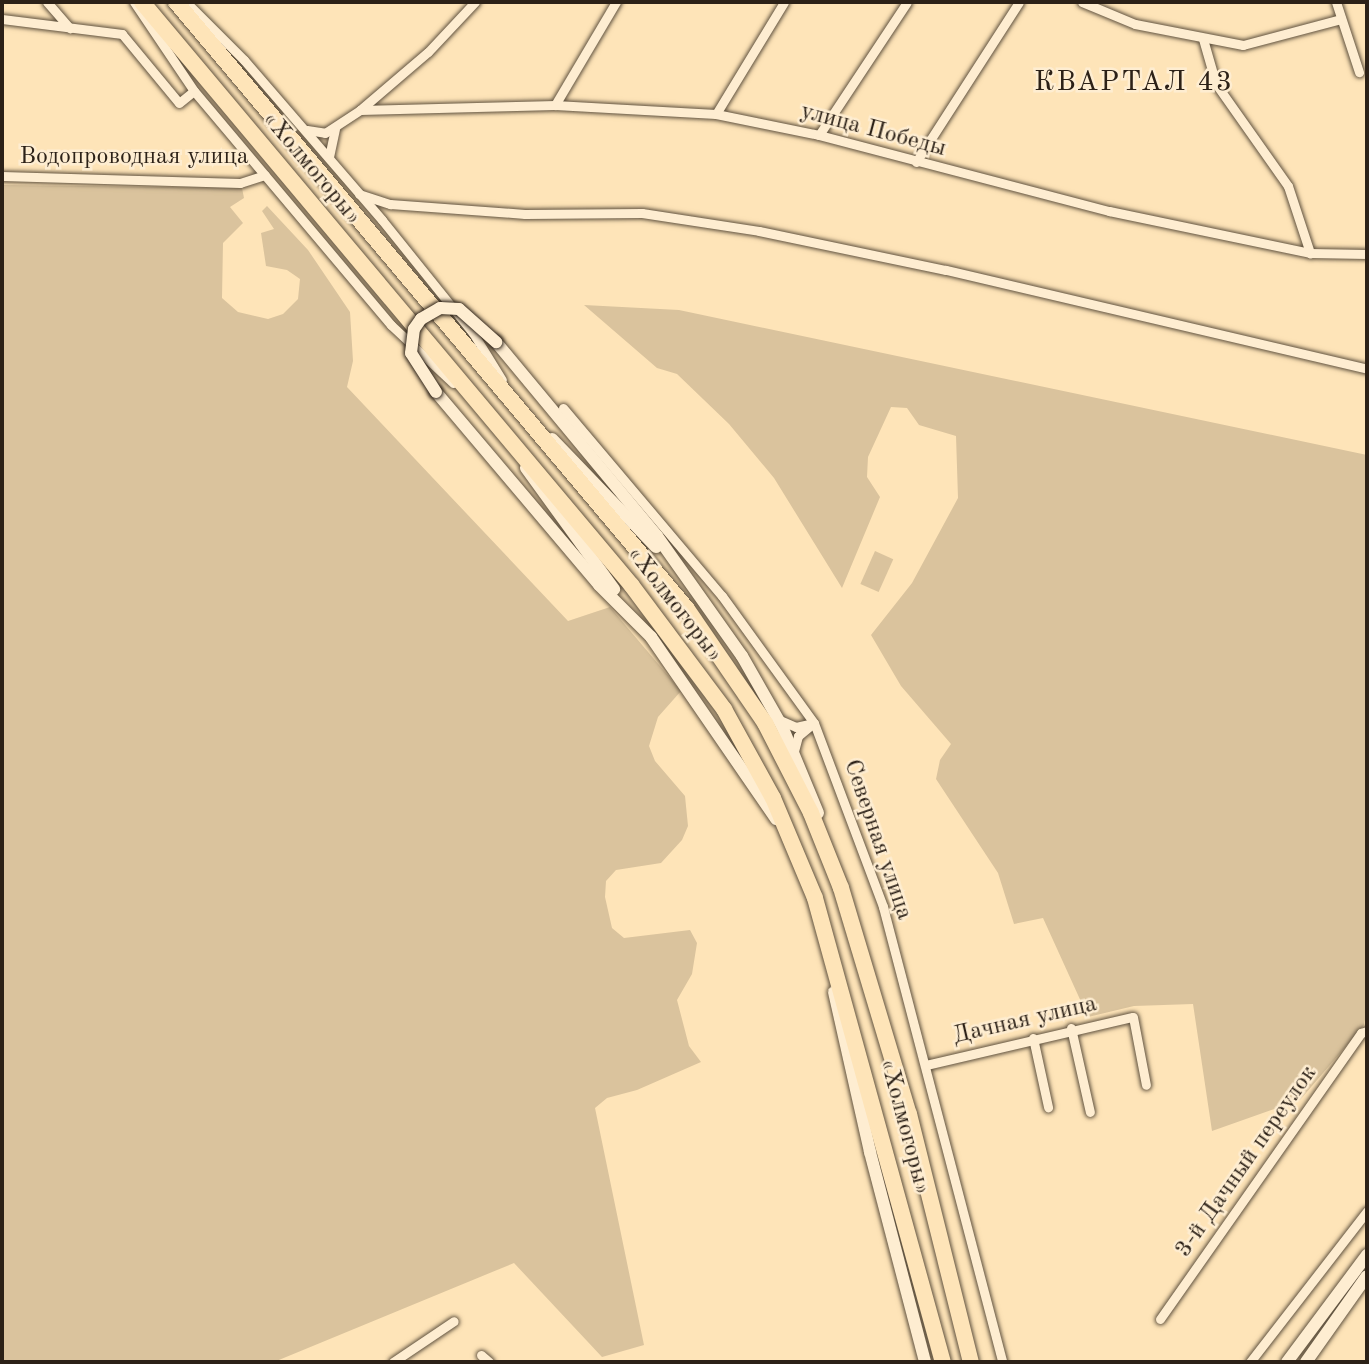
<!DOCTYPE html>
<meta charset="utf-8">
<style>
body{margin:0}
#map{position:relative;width:1369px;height:1364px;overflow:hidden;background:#fee4b8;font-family:"Old Standard TT",serif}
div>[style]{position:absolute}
.green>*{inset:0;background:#dac39d;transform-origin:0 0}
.roads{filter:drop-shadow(0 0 2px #60523f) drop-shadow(0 0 2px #60523f)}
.street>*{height:9px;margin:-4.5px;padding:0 4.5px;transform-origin:4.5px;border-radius:4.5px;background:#feedd1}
.secondary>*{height:12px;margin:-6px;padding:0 6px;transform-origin:6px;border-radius:6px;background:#feedd1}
.highway>*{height:16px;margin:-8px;padding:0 8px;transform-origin:8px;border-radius:8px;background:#fee4b8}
.bridges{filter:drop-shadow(0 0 2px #2c2117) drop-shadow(0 0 2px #2c2117)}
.secondary-bridge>*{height:12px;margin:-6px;padding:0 6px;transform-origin:6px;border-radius:6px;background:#feedd1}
span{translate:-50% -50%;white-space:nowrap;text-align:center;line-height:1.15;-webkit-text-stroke:5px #feedd1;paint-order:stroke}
.street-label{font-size:24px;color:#2c2117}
.quarter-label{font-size:28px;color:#2c2117;letter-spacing:2px}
.frame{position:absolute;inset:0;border:4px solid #2c2117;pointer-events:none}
</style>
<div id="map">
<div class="green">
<i style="clip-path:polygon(2px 185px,242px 188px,244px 198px,230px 207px,243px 223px,223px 243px,222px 298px,238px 312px,268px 319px,283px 314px,298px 299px,300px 279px,287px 270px,266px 266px,261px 233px,274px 229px,262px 211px,267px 206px,308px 250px,350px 312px,353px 361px,347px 387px,568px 621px,610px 607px,681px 691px,658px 717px,649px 746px,655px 761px,685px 796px,688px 826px,682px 840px,661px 863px,616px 870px,606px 881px,605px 897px,612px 928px,624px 938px,690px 930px,697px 943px,692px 974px,677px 1000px,689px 1046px,701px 1062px,637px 1090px,607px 1098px,595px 1108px,644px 1345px,602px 1357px,514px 1263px,274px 1362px,2px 1362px)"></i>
<i style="clip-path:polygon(584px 305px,679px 310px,1367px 455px,1367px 1009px,1364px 1025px,1300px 1100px,1212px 1131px,1193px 1004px,1134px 1006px,1088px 1017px,1043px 918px,1014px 924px,998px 873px,936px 779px,940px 760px,951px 744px,901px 686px,871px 635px,912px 583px,958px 498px,956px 436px,919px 425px,907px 408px,891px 407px,868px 457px,867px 477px,880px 497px,842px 588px,774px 478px,729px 424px,677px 374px,657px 368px)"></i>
<i style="left:875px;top:551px;width:20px;height:36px;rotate:24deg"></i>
</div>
<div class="roads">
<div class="street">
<i style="left:47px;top:2px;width:35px;rotate:49deg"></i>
<i style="left:134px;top:2px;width:107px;rotate:56deg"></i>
<i style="left:194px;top:91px;width:306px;rotate:49.9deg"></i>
<i style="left:391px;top:325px;width:85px;rotate:43.1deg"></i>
<i style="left:186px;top:2px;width:82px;rotate:45deg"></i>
<i style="left:244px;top:60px;width:211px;rotate:49.2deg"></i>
<i style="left:382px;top:220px;width:145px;rotate:51.2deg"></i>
<i style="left:473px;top:333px;width:55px;rotate:58.3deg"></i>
<i style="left:1082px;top:2px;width:57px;rotate:22.5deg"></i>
<i style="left:1135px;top:24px;width:110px;rotate:11deg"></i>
<i style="left:1243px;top:45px;width:101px;rotate:-14.9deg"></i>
<i style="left:1336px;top:2px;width:74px;rotate:71.8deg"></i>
<i style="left:2px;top:19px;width:121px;rotate:7.1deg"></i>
<i style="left:122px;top:34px;width:89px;rotate:50.4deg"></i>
<i style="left:179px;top:103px;width:19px;rotate:-39deg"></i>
<i style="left:1203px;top:39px;width:47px;rotate:73.9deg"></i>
<i style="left:1216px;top:84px;width:125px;rotate:54.8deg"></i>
<i style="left:1288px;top:186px;width:71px;rotate:71.8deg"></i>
<i style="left:555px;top:105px;width:120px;rotate:-59.4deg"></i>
<i style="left:360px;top:110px;width:195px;rotate:-1.5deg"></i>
<i style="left:555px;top:105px;width:161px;rotate:3.2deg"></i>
<i style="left:716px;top:114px;width:105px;rotate:11.5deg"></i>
<i style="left:819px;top:135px;width:300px;rotate:14.7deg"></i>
<i style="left:1109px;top:211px;width:205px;rotate:11.8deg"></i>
<i style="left:1310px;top:253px;width:57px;rotate:1deg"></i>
<i style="left:716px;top:114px;width:131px;rotate:-58.7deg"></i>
<i style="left:307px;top:130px;width:18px;rotate:9deg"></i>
<i style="left:325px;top:133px;width:42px;rotate:-33.3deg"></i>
<i style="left:360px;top:110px;width:89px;rotate:-40.5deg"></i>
<i style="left:428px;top:52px;width:69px;rotate:-46.8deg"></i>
<i style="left:819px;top:135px;width:159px;rotate:-56.5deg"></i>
<i style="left:329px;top:157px;width:29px;rotate:-78deg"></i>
<i style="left:916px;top:162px;width:190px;rotate:-57.2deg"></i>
<i style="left:2px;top:176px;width:238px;rotate:1.7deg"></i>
<i style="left:240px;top:183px;width:26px;rotate:-18deg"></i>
<i style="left:359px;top:194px;width:33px;rotate:18deg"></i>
<i style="left:390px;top:204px;width:135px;rotate:4.2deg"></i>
<i style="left:525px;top:214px;width:117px;rotate:-0.5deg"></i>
<i style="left:642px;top:213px;width:118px;rotate:8.7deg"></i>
<i style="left:759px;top:231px;width:191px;rotate:11.8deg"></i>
<i style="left:946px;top:270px;width:432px;rotate:13.2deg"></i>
<i style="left:563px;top:408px;width:246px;rotate:49.8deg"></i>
<i style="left:722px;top:596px;width:157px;rotate:54.1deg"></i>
<i style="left:814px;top:723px;width:197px;rotate:69.4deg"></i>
<i style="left:883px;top:907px;width:470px;rotate:75.3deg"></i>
<i style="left:780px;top:720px;width:17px;rotate:24deg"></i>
<i style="left:796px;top:727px;width:18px;rotate:-13deg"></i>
<i style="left:794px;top:751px;width:16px;rotate:-75deg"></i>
<i style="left:798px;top:736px;width:16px;rotate:-40deg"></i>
<i style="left:1071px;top:1028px;width:86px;rotate:77.3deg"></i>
<i style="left:1033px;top:1038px;width:71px;rotate:77.7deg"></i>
<i style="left:926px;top:1065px;width:212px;rotate:-13.1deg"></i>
<i style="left:1133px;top:1017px;width:69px;rotate:79.2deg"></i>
<i style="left:1160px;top:1319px;width:350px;rotate:-54.9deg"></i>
<i style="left:1361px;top:1033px;width:6px;rotate:-18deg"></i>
<i style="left:481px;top:1355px;width:11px;rotate:41deg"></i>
<i style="left:393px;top:1362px;width:73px;rotate:-33.9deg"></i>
<i style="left:1250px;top:1362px;width:191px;rotate:-52.2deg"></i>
</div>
<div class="secondary">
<i style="left:496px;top:342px;width:252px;rotate:50.3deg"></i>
<i style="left:657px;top:536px;width:147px;rotate:54.7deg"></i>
<i style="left:742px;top:656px;width:81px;rotate:60.3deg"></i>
<i style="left:782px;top:726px;width:94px;rotate:67.5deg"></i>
<i style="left:436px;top:392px;width:253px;rotate:49.8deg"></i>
<i style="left:599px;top:585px;width:74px;rotate:45deg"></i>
<i style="left:651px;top:637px;width:221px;rotate:55.5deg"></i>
<i style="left:552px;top:439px;width:150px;rotate:46.1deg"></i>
<i style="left:526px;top:468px;width:150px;rotate:54deg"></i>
<i style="left:834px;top:992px;width:164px;rotate:77.3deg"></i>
<i style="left:870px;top:1152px;width:217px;rotate:75.3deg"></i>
<i style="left:1287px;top:1362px;width:134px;rotate:-53.2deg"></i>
<i style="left:1306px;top:1362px;width:105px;rotate:-54.7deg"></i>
</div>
<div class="highway">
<i style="left:142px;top:2px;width:762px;rotate:50deg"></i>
<i style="left:632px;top:586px;width:154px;rotate:53.2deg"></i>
<i style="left:724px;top:709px;width:102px;rotate:61.2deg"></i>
<i style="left:773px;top:798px;width:108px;rotate:67.2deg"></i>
<i style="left:815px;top:898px;width:481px;rotate:74.6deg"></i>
<i style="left:176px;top:2px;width:793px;rotate:49.91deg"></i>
<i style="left:687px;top:609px;width:138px;rotate:55.6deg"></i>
<i style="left:765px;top:723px;width:101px;rotate:62.9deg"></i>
<i style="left:811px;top:813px;width:81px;rotate:68.2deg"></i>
<i style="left:841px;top:888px;width:236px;rotate:73.3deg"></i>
<i style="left:909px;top:1114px;width:256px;rotate:76deg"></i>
</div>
</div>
<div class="bridges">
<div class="secondary-bridge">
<i style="left:436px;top:392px;width:46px;rotate:-122.7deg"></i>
<i style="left:411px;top:353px;width:24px;rotate:-83deg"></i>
<i style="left:414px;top:329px;width:12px;rotate:-55deg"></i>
<i style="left:421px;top:319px;width:22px;rotate:-30deg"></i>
<i style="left:440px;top:308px;width:19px;rotate:3deg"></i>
<i style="left:459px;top:309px;width:50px;rotate:41.7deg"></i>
</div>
</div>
<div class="street-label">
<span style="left:873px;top:131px;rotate:15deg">улица Победы</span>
<span style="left:134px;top:158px">Водопроводная улица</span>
<span style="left:311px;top:169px;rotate:50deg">«Холмогоры»</span>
<span style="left:674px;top:605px;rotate:52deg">«Холмогоры»</span>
<span style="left:877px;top:840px;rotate:71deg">Северная улица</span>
<span style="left:1025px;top:1021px;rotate:-13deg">Дачная улица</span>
<span style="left:904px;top:1127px;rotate:75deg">«Холмогоры»</span>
<span style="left:1247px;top:1162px;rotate:-55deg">3-й Дачный переулок</span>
</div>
<div class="quarter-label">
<span style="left:1134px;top:83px">КВАРТАЛ 43</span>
</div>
<div class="frame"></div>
</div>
